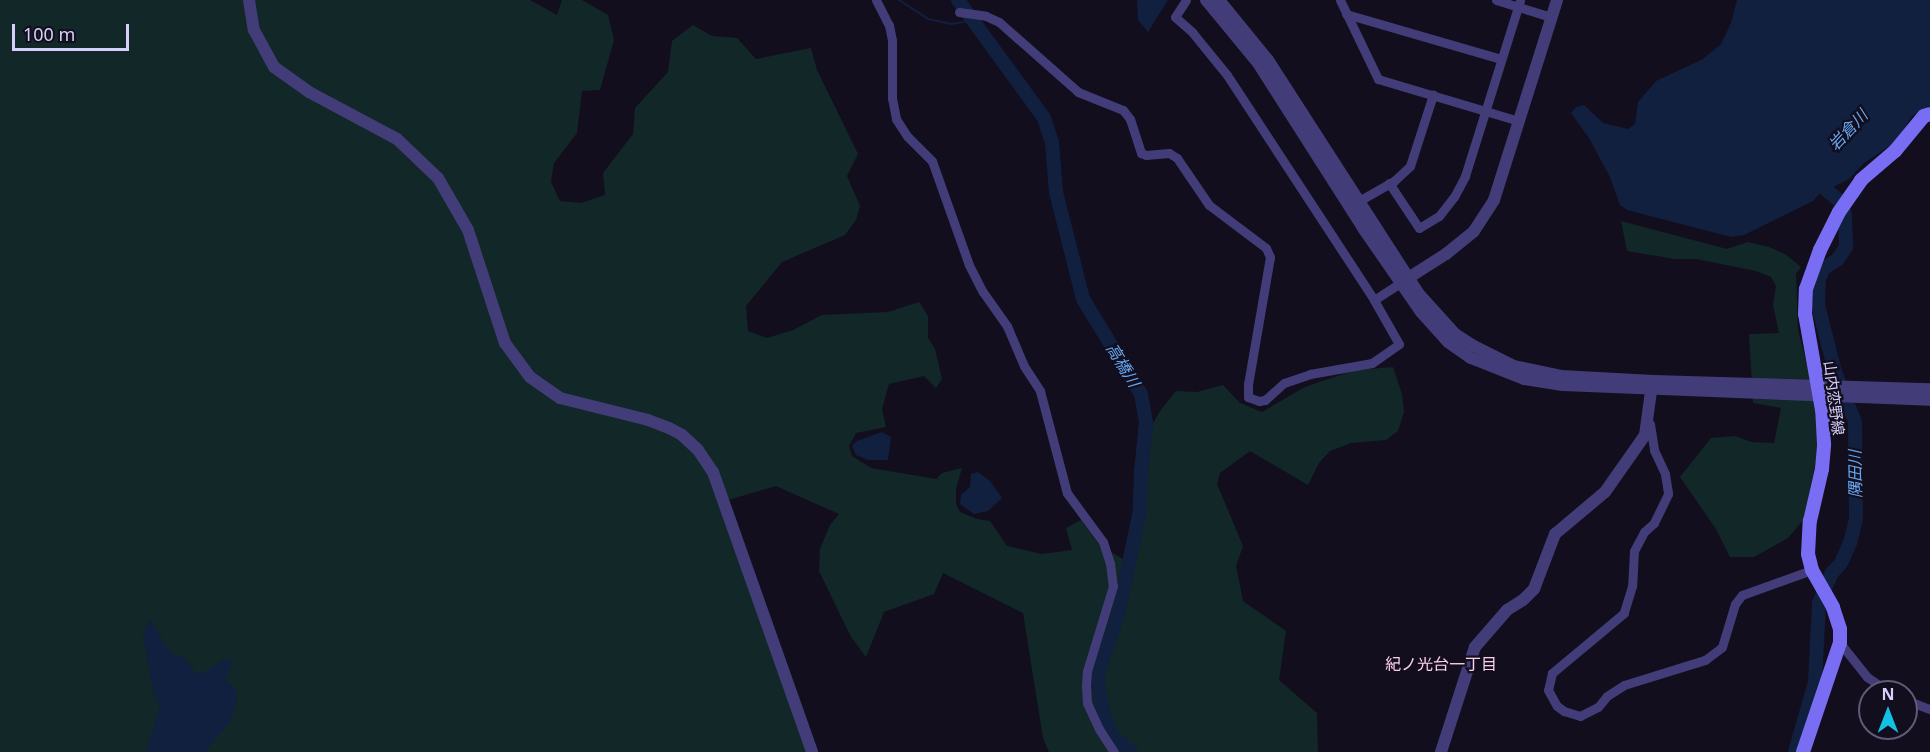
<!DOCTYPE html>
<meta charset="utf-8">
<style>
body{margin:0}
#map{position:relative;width:1930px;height:752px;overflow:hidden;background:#120e1e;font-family:"Noto Sans","Noto Sans JP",sans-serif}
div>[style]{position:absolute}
.green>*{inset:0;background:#122727}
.water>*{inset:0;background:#11203f}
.stream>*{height:2px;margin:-1px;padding:0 1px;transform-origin:1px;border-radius:1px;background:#11203f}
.river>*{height:14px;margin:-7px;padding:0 7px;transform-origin:7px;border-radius:7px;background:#11203f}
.minor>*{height:9px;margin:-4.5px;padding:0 4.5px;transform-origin:4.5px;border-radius:4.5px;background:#423d79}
.tertiary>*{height:12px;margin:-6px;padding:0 6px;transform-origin:6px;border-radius:6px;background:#423d79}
.secondary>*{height:14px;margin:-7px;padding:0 7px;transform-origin:7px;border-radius:7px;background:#796ef3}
span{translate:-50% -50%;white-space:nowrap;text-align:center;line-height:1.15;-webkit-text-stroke:4.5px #120e1e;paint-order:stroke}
.street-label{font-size:15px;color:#d6cffb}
.water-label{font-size:16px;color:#66a9f2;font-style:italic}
.neighbourhood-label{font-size:16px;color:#fbd1e9}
.north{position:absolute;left:1858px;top:680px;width:60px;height:60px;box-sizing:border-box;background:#120e1e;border:2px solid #605b76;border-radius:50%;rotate:0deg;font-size:16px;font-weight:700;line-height:24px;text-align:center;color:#d6cffb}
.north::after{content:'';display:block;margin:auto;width:21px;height:27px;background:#13c2e2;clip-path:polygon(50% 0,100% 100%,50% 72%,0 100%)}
.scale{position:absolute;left:12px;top:24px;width:117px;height:27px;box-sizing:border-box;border:3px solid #d6cffb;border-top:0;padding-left:8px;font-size:18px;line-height:21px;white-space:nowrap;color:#d6cffb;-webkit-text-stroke:4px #120e1e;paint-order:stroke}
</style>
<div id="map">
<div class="green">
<i style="clip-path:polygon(0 0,530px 0,557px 15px,562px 0,582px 0,608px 15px,614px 40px,600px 90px,582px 91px,577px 133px,554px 163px,551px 182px,560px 201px,581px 203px,605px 195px,603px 173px,633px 134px,635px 108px,668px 72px,672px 41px,693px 25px,712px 36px,737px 38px,756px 59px,811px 48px,817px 70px,858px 154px,847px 176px,860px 206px,856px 220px,845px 235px,782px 262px,746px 306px,748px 331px,767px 338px,793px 330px,822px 315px,888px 312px,919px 302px,928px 316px,928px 338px,935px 349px,942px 379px,936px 388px,924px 376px,889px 384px,882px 409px,886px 427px,856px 433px,849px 446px,852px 456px,871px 468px,936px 479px,942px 473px,962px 468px,956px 489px,956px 504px,960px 512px,977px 519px,990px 521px,1007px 546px,1042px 554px,1072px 550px,1066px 528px,1081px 520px,1099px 545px,1126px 561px,1135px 511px,1138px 450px,1160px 411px,1176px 391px,1197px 392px,1223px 385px,1240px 403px,1262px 412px,1303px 388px,1319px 382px,1356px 370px,1393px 367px,1402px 394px,1404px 412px,1398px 431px,1386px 440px,1351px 443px,1330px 451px,1319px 463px,1308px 485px,1250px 451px,1220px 473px,1217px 484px,1243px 546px,1236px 566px,1243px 601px,1286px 631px,1279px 680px,1317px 713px,1318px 752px,1049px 752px,1043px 738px,1023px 613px,943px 573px,934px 594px,884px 612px,866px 657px,851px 637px,819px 571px,820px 549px,830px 525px,839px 514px,776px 486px,728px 500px,814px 752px,0 752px)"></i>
<i style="clip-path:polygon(1621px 221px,1727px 249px,1748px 242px,1769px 247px,1785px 254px,1801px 267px,1796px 274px,1798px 330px,1810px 376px,1819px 426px,1818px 451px,1804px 519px,1788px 538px,1754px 557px,1730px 557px,1716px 529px,1680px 477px,1711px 438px,1735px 436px,1751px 442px,1774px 443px,1781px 408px,1753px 403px,1749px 334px,1779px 333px,1773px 305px,1776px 286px,1771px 277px,1756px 271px,1696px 259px,1675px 259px,1627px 251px)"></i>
</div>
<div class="water">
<i style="clip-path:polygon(1137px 0,1168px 0,1148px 32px,1138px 20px)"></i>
<i style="clip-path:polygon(1737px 0,1930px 0,1930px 107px,1912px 116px,1896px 142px,1864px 163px,1849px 179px,1819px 194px,1813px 201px,1744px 235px,1731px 237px,1627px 210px,1620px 205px,1610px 177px,1589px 138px,1571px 113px,1576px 107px,1584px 105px,1603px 123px,1628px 129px,1635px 124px,1638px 102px,1656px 81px,1703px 59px,1721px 44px,1731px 23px)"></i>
<i style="clip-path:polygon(882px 432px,891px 437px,888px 460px,868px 460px,856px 455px,852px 446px,857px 441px)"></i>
<i style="clip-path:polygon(978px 472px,990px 481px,1002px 498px,988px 511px,974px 514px,960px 504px,961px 495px,970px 487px,971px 474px)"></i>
<i style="clip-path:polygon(150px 619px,171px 654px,182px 656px,196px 673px,204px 673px,226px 658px,233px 661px,225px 679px,236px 690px,237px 702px,230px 721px,205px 752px,146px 752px,160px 707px,153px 692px,143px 634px)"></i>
</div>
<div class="stream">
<i style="left:899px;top:0;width:35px;rotate:33deg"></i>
<i style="left:928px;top:19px;width:24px;rotate:12deg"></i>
<i style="left:951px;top:24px;width:20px;rotate:-9deg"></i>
</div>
<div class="river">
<i style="left:958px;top:0;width:146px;rotate:53.9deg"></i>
<i style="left:1044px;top:118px;width:25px;rotate:72deg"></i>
<i style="left:1052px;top:142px;width:50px;rotate:85.4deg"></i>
<i style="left:1056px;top:192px;width:110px;rotate:75.8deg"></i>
<i style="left:1083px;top:299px;width:111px;rotate:58.6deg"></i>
<i style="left:1141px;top:394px;width:28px;rotate:80deg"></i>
<i style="left:1146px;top:422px;width:50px;rotate:95.7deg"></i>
<i style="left:1141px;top:472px;width:38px;rotate:92deg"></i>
<i style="left:1140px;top:510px;width:107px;rotate:101.8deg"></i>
<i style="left:1118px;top:615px;width:64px;rotate:109.3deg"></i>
<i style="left:1097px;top:675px;width:37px;rotate:81deg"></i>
<i style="left:1103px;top:712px;width:26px;rotate:69deg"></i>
<i style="left:1112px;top:736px;width:25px;rotate:40deg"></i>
<i style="left:1795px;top:752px;width:73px;rotate:-74.1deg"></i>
<i style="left:1815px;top:682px;width:79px;rotate:-87.1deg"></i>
<i style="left:1819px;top:603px;width:33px;rotate:-67deg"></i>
<i style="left:1832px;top:573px;width:13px;rotate:-48deg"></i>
<i style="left:1841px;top:563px;width:22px;rotate:-66deg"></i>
<i style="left:1850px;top:543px;width:25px;rotate:-76deg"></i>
<i style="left:1856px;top:519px;width:97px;rotate:-90.6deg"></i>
<i style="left:1855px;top:422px;width:54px;rotate:-111.8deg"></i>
<i style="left:1835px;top:372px;width:69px;rotate:-104.2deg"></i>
<i style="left:1818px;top:305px;width:26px;rotate:-88deg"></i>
<i style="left:1819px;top:279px;width:11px;rotate:-68deg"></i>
<i style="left:1823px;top:269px;width:17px;rotate:-33deg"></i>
<i style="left:1837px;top:260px;width:16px;rotate:-55deg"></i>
<i style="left:1846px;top:247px;width:33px;rotate:-92deg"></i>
<i style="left:1845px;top:214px;width:13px;rotate:-108deg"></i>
<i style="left:1841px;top:202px;width:35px;rotate:-141deg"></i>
</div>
<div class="minor">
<i style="left:876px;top:0;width:28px;rotate:63deg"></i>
<i style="left:889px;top:25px;width:16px;rotate:79deg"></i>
<i style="left:892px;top:41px;width:57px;rotate:90deg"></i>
<i style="left:892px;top:98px;width:21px;rotate:79deg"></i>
<i style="left:896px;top:119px;width:20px;rotate:57deg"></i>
<i style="left:907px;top:136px;width:35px;rotate:45deg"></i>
<i style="left:932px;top:161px;width:110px;rotate:70.4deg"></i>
<i style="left:969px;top:265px;width:30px;rotate:63deg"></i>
<i style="left:983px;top:292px;width:42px;rotate:54.8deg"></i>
<i style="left:1007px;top:326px;width:43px;rotate:67deg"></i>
<i style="left:1024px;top:366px;width:30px;rotate:57deg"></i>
<i style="left:1040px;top:391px;width:106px;rotate:75.2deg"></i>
<i style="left:1067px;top:493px;width:61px;rotate:53.7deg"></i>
<i style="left:1103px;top:542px;width:22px;rotate:72deg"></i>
<i style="left:1110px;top:563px;width:23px;rotate:83deg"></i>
<i style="left:1113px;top:586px;width:89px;rotate:107deg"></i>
<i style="left:1087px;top:671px;width:14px;rotate:94deg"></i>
<i style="left:1086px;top:685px;width:18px;rotate:87deg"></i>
<i style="left:1087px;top:703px;width:29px;rotate:65deg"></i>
<i style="left:1099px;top:729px;width:27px;rotate:57deg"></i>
<i style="left:1186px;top:0;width:20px;rotate:123deg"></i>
<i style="left:1175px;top:17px;width:23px;rotate:41deg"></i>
<i style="left:1192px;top:32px;width:55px;rotate:50.9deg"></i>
<i style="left:1227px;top:75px;width:269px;rotate:56.8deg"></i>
<i style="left:1340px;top:0;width:88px;rotate:64.3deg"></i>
<i style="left:1378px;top:79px;width:147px;rotate:16.6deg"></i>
<i style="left:1496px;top:0;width:58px;rotate:17.2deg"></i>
<i style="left:959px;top:12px;width:27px;rotate:8deg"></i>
<i style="left:986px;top:16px;width:14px;rotate:25deg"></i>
<i style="left:999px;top:22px;width:106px;rotate:41.5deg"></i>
<i style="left:1078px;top:92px;width:48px;rotate:21.8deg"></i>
<i style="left:1123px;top:110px;width:11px;rotate:52deg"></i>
<i style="left:1130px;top:119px;width:36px;rotate:72deg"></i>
<i style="left:1141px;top:153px;width:5px;rotate:22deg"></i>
<i style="left:1146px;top:155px;width:23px;rotate:-5deg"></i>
<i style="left:1169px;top:153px;width:9px;rotate:32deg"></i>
<i style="left:1177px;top:158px;width:57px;rotate:55.8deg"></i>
<i style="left:1209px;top:205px;width:71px;rotate:37deg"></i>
<i style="left:1266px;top:248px;width:10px;rotate:66deg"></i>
<i style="left:1270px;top:257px;width:129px;rotate:99.8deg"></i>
<i style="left:1248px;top:384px;width:13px;rotate:90deg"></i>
<i style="left:1248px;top:397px;width:12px;rotate:20deg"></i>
<i style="left:1259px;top:401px;width:6px;rotate:-9deg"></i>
<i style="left:1265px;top:400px;width:25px;rotate:-42deg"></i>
<i style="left:1284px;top:383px;width:28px;rotate:-19deg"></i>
<i style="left:1310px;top:374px;width:63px;rotate:-10.1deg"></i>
<i style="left:1372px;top:363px;width:33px;rotate:-35deg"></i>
<i style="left:1399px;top:344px;width:51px;rotate:-119.6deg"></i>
<i style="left:1374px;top:300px;width:31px;rotate:-33deg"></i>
<i style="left:1346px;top:14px;width:161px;rotate:16.2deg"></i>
<i style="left:1389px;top:183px;width:54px;rotate:56.3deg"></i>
<i style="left:1419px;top:228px;width:23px;rotate:-31deg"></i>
<i style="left:1439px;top:216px;width:24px;rotate:-52deg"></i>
<i style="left:1454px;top:197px;width:24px;rotate:-62deg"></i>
<i style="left:1465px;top:176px;width:184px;rotate:-72.6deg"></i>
<i style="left:1357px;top:202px;width:43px;rotate:-29.6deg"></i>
<i style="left:1394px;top:181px;width:22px;rotate:-43deg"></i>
<i style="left:1410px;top:166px;width:75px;rotate:-72.1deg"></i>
<i style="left:1650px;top:424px;width:26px;rotate:81deg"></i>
<i style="left:1654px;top:450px;width:26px;rotate:65deg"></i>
<i style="left:1665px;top:474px;width:20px;rotate:81deg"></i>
<i style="left:1668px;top:494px;width:32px;rotate:116deg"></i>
<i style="left:1654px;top:523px;width:13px;rotate:138deg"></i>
<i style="left:1644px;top:532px;width:21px;rotate:118deg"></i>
<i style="left:1634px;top:551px;width:35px;rotate:93deg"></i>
<i style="left:1632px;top:586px;width:28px;rotate:107deg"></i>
<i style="left:1624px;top:613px;width:94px;rotate:140.2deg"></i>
<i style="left:1552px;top:673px;width:17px;rotate:103deg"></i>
<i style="left:1548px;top:690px;width:18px;rotate:61deg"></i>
<i style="left:1557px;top:706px;width:9px;rotate:36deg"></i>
<i style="left:1564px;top:711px;width:17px;rotate:17deg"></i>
<i style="left:1580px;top:716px;width:20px;rotate:-27deg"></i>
<i style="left:1598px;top:707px;width:14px;rotate:-51deg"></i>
<i style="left:1607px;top:696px;width:20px;rotate:-33deg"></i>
<i style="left:1624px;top:685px;width:85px;rotate:-17.2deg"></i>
<i style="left:1705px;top:660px;width:21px;rotate:-37deg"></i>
<i style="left:1722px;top:647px;width:45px;rotate:-73.2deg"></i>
<i style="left:1735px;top:604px;width:11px;rotate:-52deg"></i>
<i style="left:1742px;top:595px;width:74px;rotate:-19.7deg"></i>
<i style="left:1840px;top:643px;width:43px;rotate:51.5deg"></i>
<i style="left:1867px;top:677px;width:27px;rotate:34deg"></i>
<i style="left:1906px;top:700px;width:26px;rotate:21deg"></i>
</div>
<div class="tertiary">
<i style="left:249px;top:0;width:30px;rotate:81deg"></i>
<i style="left:254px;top:30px;width:42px;rotate:61.6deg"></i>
<i style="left:274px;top:67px;width:43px;rotate:35.5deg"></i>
<i style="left:309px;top:92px;width:100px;rotate:28.1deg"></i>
<i style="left:397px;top:139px;width:57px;rotate:43.6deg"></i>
<i style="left:438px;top:178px;width:60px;rotate:60deg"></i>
<i style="left:468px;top:230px;width:119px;rotate:71.9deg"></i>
<i style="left:505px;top:343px;width:42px;rotate:53.7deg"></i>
<i style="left:530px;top:377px;width:37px;rotate:35deg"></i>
<i style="left:560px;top:398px;width:91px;rotate:14deg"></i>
<i style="left:648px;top:420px;width:22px;rotate:21deg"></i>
<i style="left:669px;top:428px;width:15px;rotate:28deg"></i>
<i style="left:682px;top:435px;width:22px;rotate:43deg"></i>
<i style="left:698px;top:450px;width:27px;rotate:56deg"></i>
<i style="left:713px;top:472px;width:297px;rotate:70.5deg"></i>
<i style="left:1206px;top:0;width:82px;rotate:50.5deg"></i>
<i style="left:1258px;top:63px;width:196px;rotate:57.5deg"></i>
<i style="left:1363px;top:228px;width:102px;rotate:55.4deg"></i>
<i style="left:1421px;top:312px;width:40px;rotate:48deg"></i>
<i style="left:1448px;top:342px;width:28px;rotate:35deg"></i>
<i style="left:1471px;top:358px;width:57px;rotate:21.6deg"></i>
<i style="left:1524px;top:379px;width:39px;rotate:9deg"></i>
<i style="left:1563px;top:385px;width:367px;rotate:2.3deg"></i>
<i style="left:1219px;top:0;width:77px;rotate:50.8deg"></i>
<i style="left:1268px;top:60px;width:277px;rotate:57.2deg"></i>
<i style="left:1418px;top:293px;width:55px;rotate:47.9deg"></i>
<i style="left:1455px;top:334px;width:20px;rotate:33deg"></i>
<i style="left:1472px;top:345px;width:47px;rotate:26.6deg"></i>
<i style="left:1514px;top:366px;width:48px;rotate:12deg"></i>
<i style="left:1561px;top:376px;width:92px;rotate:3.1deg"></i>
<i style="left:1653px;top:381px;width:277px;rotate:1.7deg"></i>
<i style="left:1402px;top:282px;width:52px;rotate:-32.5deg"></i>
<i style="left:1446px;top:254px;width:36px;rotate:-39deg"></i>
<i style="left:1474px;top:231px;width:37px;rotate:-57deg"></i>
<i style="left:1494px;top:200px;width:210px;rotate:-72.5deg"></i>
<i style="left:1441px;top:752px;width:110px;rotate:-72.1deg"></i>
<i style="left:1475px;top:647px;width:49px;rotate:-49.1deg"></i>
<i style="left:1507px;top:610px;width:19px;rotate:-32deg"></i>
<i style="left:1523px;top:600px;width:16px;rotate:-45deg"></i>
<i style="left:1534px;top:589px;width:59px;rotate:-69.1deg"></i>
<i style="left:1555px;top:534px;width:65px;rotate:-40deg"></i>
<i style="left:1605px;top:492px;width:70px;rotate:-54.9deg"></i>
<i style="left:1645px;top:435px;width:51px;rotate:-82.2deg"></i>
</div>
<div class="secondary">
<i style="left:1803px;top:752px;width:115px;rotate:-71.3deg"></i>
<i style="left:1840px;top:643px;width:14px;rotate:-90deg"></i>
<i style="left:1840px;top:629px;width:23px;rotate:-108deg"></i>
<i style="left:1833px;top:607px;width:43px;rotate:-119.6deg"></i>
<i style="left:1812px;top:570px;width:16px;rotate:-104deg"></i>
<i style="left:1808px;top:554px;width:33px;rotate:-87deg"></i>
<i style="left:1810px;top:521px;width:53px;rotate:-77deg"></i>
<i style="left:1822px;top:469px;width:25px;rotate:-85deg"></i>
<i style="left:1824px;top:444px;width:34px;rotate:-93deg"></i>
<i style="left:1822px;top:410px;width:97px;rotate:-100deg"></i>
<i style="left:1805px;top:314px;width:25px;rotate:-88deg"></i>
<i style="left:1806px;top:289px;width:41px;rotate:-70.3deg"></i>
<i style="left:1820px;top:250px;width:42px;rotate:-63.4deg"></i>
<i style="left:1839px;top:212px;width:39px;rotate:-55deg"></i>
<i style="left:1861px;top:180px;width:45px;rotate:-40.5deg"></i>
<i style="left:1895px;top:151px;width:45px;rotate:-50.4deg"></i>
<i style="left:1924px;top:116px;width:6px;rotate:-18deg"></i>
</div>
<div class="street-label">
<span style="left:1834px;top:398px;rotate:83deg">山内恋野線</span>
</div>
<div class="water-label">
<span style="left:1848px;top:130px;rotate:-47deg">岩倉川</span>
<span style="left:1123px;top:365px;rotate:59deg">高橋川</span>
<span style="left:1855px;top:474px;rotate:-91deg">隅田川</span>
</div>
<div class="neighbourhood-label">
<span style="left:1441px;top:664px">紀ノ光台一丁目</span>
</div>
<div class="north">N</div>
<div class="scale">100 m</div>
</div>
